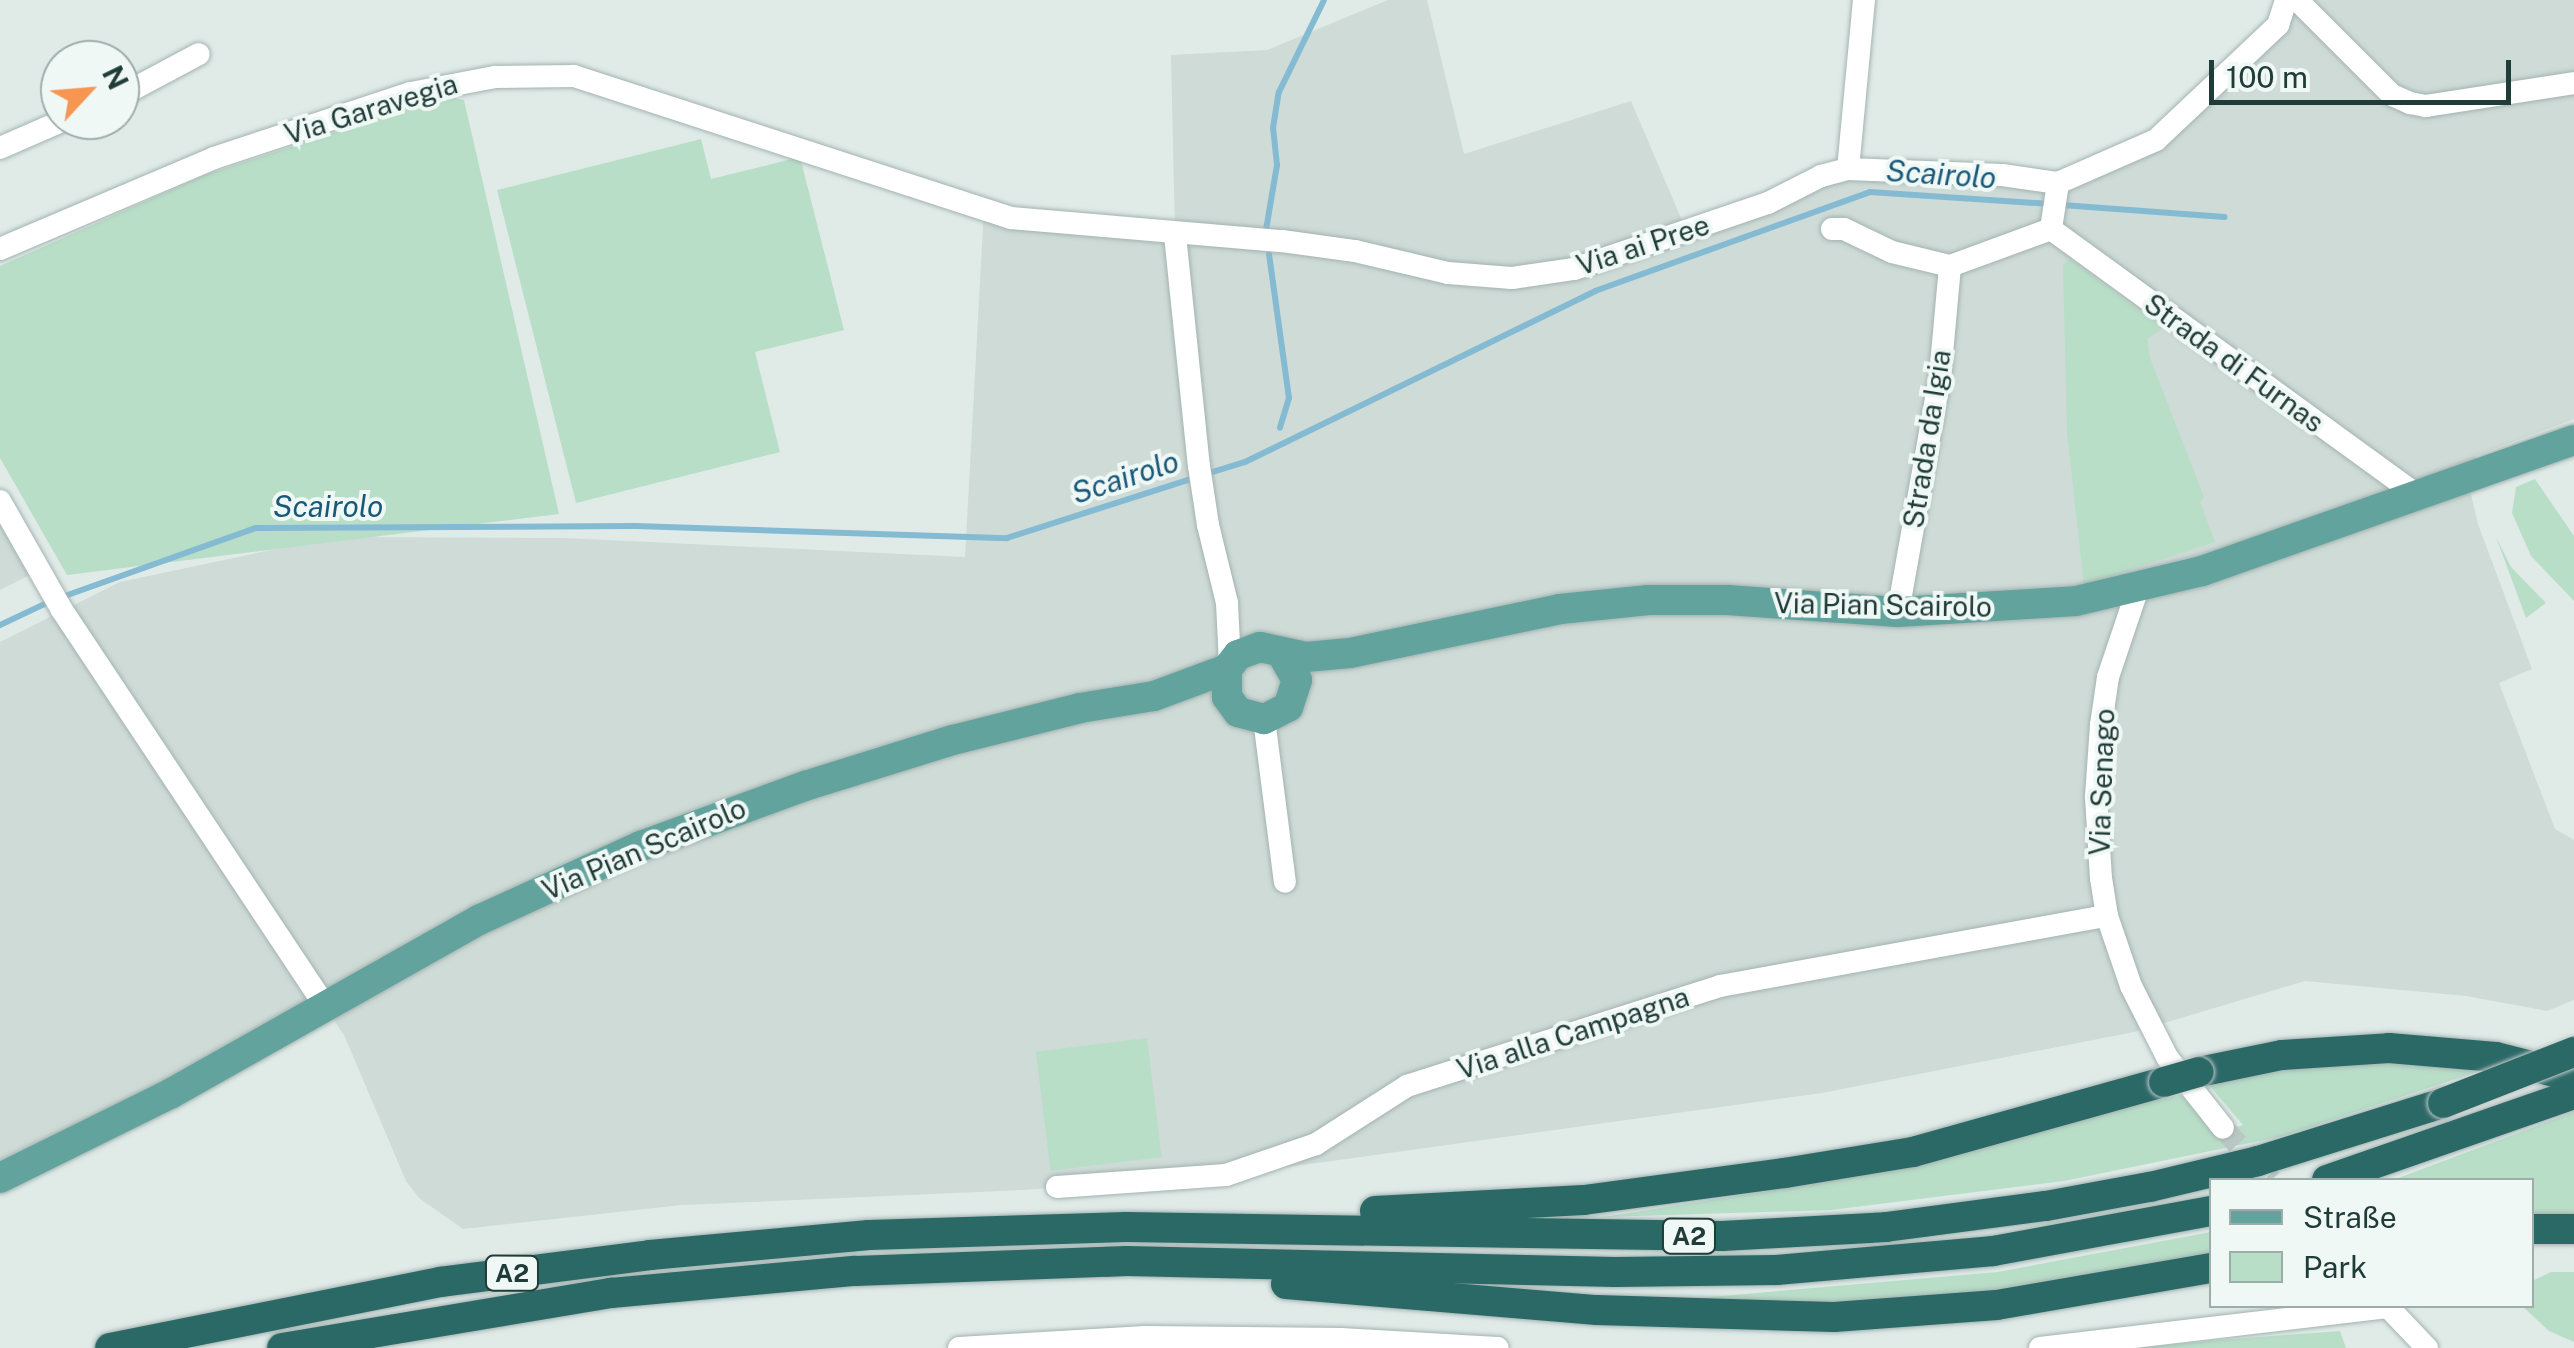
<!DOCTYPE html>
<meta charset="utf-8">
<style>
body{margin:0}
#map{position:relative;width:2574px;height:1348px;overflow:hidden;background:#e0ebe8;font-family:"Public Sans",sans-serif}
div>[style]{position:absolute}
.built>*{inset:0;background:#cedbd7}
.green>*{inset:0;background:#b8dec8;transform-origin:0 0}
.stream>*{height:6px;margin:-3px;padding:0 3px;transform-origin:3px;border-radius:3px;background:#85bad3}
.minor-tunnel>*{height:22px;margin-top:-11px;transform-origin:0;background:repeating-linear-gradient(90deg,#bac8c5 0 22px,transparent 0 33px)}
.roads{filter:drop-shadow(0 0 2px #a3b3b0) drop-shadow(0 0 2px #a3b3b0)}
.minor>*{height:22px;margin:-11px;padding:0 11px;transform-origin:11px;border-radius:11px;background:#fff}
.major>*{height:30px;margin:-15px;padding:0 15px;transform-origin:15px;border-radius:15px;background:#63a39d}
.highway>*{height:30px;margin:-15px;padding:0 15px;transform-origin:15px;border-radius:15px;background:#2b6967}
.bridges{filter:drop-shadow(0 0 2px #c1c8c8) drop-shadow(0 0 2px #c1c8c8)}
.highway-bridge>*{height:30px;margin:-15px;padding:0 15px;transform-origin:15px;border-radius:15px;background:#2b6967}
span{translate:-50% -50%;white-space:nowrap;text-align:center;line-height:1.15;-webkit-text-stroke:8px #f0f8f5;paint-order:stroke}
.shield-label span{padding:2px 8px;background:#f0f8f5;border:2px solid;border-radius:8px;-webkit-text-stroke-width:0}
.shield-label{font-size:25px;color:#203c39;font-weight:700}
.street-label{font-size:28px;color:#203c39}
.water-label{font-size:30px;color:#18597a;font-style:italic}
.legend{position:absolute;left:2209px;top:1178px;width:325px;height:130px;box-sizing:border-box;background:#f0f8f5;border:2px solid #9dadaa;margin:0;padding:12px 18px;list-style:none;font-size:30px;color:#203c39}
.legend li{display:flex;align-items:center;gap:20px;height:50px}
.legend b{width:50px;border:2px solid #9dadaa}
.north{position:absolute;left:40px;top:40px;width:100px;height:100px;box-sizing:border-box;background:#f0f8f5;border:2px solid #9dadaa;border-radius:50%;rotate:64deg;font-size:28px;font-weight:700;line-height:40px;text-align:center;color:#203c39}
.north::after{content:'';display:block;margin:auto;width:35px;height:45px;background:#f79652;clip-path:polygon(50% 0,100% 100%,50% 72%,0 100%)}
.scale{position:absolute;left:2209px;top:60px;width:302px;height:45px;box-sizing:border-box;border:5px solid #203c39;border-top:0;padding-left:12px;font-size:30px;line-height:35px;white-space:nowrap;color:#203c39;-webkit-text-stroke:8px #f0f8f5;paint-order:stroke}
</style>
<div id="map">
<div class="built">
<i style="clip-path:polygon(1388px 0,1427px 0,1464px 154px,1631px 101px,1687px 232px,1848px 169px,2058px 183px,2156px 139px,2286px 0,2574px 0,2574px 419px,2475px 456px,2484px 470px,2467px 477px,2478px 524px,2532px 669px,2499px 683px,2555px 829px,2574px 840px,2574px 1000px,2547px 1011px,2466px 996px,2305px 981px,2134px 1032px,1822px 1093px,1332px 1161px,1226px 1175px,1023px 1190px,682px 1205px,463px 1229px,419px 1198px,406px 1181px,344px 1035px,323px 1004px,0 1178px,0 642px,120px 582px,332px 537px,565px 538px,965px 557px,984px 209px,1175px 234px,1171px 55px,1267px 50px)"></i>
<i style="clip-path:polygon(0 501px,40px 570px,0 590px)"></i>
</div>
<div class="green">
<i style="clip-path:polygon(446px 96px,464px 100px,559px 514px,67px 575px,0 458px,0 266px,205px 175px)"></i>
<i style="clip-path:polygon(701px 139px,711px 179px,800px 157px,844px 330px,755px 352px,780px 452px,576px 503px,497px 190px)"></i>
<i style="clip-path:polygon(2070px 259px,2163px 328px,2147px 339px,2150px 358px,2204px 497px,2200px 502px,2215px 542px,2084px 585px,2067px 432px,2063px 265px)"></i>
<i style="clip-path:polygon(2535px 479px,2574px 536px,2574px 601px,2531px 556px,2512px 513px,2516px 487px)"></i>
<i style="clip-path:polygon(2496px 537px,2511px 567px,2546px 603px,2526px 618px)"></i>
<i style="left:1147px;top:1038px;width:120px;height:112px;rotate:83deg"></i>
<i style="clip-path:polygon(2378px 1060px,2483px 1070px,2279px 1137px,2064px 1181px,1831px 1210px,1603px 1217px,1819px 1183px,2178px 1092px,2215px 1133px,2243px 1125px,2208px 1084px,2273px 1069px)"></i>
<i style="clip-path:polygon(2574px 1112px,2574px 1217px,2532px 1216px,2532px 1180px,2393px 1180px)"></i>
<i style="clip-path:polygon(2211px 1232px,2211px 1256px,1988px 1294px,1821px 1304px,1687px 1299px,1998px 1272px)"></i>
<i style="clip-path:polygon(2551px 1272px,2574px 1272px,2574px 1342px,2549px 1331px,2522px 1306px,2532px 1306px,2532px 1281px)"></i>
<i style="clip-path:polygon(2340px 1331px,2346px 1348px,2132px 1348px,2219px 1340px)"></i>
</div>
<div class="stream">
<i style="left:2062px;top:205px;width:163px;rotate:4.2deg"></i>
<i style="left:1266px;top:230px;width:66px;rotate:-80.4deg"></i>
<i style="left:1277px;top:165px;width:37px;rotate:-96deg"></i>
<i style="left:1273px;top:128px;width:36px;rotate:-81deg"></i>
<i style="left:1279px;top:92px;width:102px;rotate:-63.9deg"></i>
<i style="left:1269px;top:254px;width:145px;rotate:82.1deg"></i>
<i style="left:1289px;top:398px;width:31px;rotate:107deg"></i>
<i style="left:1206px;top:474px;width:41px;rotate:-17.1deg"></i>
<i style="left:1245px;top:462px;width:390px;rotate:-26deg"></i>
<i style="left:1595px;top:291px;width:292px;rotate:-19.8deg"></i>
<i style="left:1870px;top:192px;width:179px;rotate:3.8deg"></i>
<i style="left:62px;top:597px;width:206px;rotate:-19.6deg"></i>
<i style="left:256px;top:528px;width:380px;rotate:-0.3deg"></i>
<i style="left:636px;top:526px;width:371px;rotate:1.9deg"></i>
<i style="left:1007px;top:538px;width:196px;rotate:-17.8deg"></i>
<i style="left:0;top:625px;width:56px;rotate:-25.2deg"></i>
</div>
<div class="minor-tunnel">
<i style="left:2223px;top:1128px;width:71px;rotate:47.3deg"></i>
</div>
<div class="roads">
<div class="minor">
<i style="left:2297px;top:0;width:134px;rotate:45deg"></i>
<i style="left:2392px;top:95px;width:20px;rotate:24deg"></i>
<i style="left:2410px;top:103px;width:16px;rotate:11deg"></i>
<i style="left:2426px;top:106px;width:150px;rotate:-8.8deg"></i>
<i style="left:120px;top:96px;width:89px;rotate:-28deg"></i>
<i style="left:0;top:148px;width:70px;rotate:-23.6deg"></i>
<i style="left:1848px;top:169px;width:170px;rotate:-84.6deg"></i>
<i style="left:2058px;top:183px;width:107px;rotate:-23.7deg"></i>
<i style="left:2156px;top:140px;width:168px;rotate:-43.3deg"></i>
<i style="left:2278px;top:25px;width:26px;rotate:-72deg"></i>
<i style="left:1832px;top:229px;width:12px"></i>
<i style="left:1844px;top:229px;width:53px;rotate:25.6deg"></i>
<i style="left:1892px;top:252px;width:60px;rotate:13.6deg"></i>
<i style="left:1950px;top:266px;width:108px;rotate:-20.1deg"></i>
<i style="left:2051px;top:229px;width:454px;rotate:36deg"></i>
<i style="left:2051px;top:229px;width:47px;rotate:-81.3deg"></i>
<i style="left:1175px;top:235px;width:232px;rotate:84.1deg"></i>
<i style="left:1199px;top:466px;width:60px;rotate:81.3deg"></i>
<i style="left:1208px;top:525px;width:80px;rotate:76.3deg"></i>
<i style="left:1227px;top:603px;width:61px;rotate:87.2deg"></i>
<i style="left:0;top:249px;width:233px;rotate:-23deg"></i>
<i style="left:214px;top:158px;width:207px;rotate:-18.3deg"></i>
<i style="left:411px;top:93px;width:86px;rotate:-10.8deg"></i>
<i style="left:495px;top:77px;width:79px;rotate:-0.7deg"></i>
<i style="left:574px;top:76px;width:459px;rotate:18deg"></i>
<i style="left:1011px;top:218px;width:272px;rotate:4.9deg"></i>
<i style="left:1282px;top:241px;width:74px;rotate:7.8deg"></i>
<i style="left:1355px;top:251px;width:96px;rotate:13.3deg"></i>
<i style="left:1448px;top:273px;width:64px;rotate:4.5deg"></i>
<i style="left:1512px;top:278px;width:63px;rotate:-8.3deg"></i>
<i style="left:1574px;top:269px;width:205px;rotate:-18.8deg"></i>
<i style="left:1768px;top:203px;width:59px;rotate:-27deg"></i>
<i style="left:1821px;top:176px;width:28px;rotate:-15deg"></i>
<i style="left:1848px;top:169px;width:154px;rotate:2.2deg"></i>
<i style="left:2002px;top:175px;width:57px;rotate:8.1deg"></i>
<i style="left:0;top:501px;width:125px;rotate:60.4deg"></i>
<i style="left:62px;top:610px;width:473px;rotate:56.4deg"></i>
<i style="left:2138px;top:588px;width:94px;rotate:108.6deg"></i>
<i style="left:2108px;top:677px;width:49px;rotate:98.3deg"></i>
<i style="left:2101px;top:725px;width:72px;rotate:94deg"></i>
<i style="left:2096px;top:797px;width:81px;rotate:86.5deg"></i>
<i style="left:2101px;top:878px;width:38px;rotate:81deg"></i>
<i style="left:2107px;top:916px;width:74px;rotate:71.1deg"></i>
<i style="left:2131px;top:986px;width:80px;rotate:63.1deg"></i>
<i style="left:2167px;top:1057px;width:90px;rotate:51.7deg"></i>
<i style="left:1898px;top:612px;width:240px;rotate:-79.9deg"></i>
<i style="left:1940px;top:376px;width:110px;rotate:-84.8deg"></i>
<i style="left:1264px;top:719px;width:164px;rotate:82.7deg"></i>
<i style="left:1057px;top:1187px;width:169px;rotate:-4.1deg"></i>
<i style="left:1226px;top:1175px;width:95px;rotate:-19deg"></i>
<i style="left:1316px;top:1144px;width:108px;rotate:-32.5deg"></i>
<i style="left:1407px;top:1086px;width:329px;rotate:-17.7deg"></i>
<i style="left:1720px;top:986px;width:393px;rotate:-10.3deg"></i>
<i style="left:2387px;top:1306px;width:58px;rotate:46.4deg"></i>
<i style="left:959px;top:1348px;width:186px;rotate:-3.4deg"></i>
<i style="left:1145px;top:1337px;width:196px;rotate:0.6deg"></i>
<i style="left:1341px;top:1339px;width:157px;rotate:3.3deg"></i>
<i style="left:2040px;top:1348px;width:350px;rotate:-6.7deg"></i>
</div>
<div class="major">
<i style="left:1282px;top:654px;width:30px;rotate:60deg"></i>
<i style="left:1297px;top:680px;width:28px;rotate:108deg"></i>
<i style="left:1288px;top:707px;width:27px;rotate:153deg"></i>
<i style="left:1264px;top:719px;width:27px;rotate:-165deg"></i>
<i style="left:1238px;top:712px;width:19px;rotate:-126deg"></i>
<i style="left:1227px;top:697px;width:28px;rotate:-90deg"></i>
<i style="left:1227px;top:669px;width:18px;rotate:-52deg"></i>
<i style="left:1238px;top:655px;width:23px;rotate:-20deg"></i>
<i style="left:1260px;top:647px;width:47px;rotate:12.3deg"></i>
<i style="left:1306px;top:657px;width:44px;rotate:-5.2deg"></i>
<i style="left:1350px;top:653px;width:215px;rotate:-11.8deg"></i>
<i style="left:1560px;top:609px;width:89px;rotate:-5.8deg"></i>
<i style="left:1649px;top:600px;width:78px"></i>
<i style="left:1727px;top:600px;width:171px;rotate:4deg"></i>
<i style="left:1898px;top:612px;width:178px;rotate:-3.5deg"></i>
<i style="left:2076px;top:601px;width:130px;rotate:-13.4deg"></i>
<i style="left:2202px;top:571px;width:394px;rotate:-19.4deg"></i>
<i style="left:0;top:1178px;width:190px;rotate:-26.3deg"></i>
<i style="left:170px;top:1094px;width:355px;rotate:-29.4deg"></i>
<i style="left:479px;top:920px;width:178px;rotate:-24.6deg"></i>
<i style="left:641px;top:846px;width:175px;rotate:-20.1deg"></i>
<i style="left:805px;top:786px;width:155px;rotate:-17.3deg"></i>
<i style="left:953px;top:740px;width:131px;rotate:-14.1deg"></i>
<i style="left:1080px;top:708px;width:75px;rotate:-9.2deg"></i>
<i style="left:1154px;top:696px;width:78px;rotate:-20.3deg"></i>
</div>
<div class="highway">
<i style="left:2199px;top:1072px;width:85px;rotate:-11.6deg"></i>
<i style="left:2282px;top:1055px;width:107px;rotate:-3.7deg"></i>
<i style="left:2389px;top:1048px;width:107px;rotate:4.8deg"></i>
<i style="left:2496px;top:1057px;width:81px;rotate:14.4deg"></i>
<i style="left:2327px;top:1180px;width:262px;rotate:-19.2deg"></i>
<i style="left:1375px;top:1211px;width:209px;rotate:-3deg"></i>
<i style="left:1584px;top:1200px;width:203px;rotate:-7.7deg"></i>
<i style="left:1785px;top:1173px;width:130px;rotate:-9.3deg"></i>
<i style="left:1913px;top:1152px;width:261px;rotate:-15.6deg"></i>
<i style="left:2532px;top:1229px;width:42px"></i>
<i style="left:1286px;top:1284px;width:312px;rotate:4.8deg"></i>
<i style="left:1597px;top:1310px;width:237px;rotate:1.7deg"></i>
<i style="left:1834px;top:1317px;width:163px;rotate:-4.2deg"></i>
<i style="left:1997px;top:1305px;width:218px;rotate:-9.8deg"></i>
<i style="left:110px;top:1348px;width:337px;rotate:-11.3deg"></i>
<i style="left:440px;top:1282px;width:212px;rotate:-7.3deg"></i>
<i style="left:650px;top:1255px;width:220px;rotate:-5.2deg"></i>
<i style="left:869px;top:1235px;width:257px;rotate:-1.8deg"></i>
<i style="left:1126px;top:1227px;width:596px;rotate:0.87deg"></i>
<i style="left:1722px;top:1236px;width:164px;rotate:-3.1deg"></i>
<i style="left:1886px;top:1227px;width:161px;rotate:-7.5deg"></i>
<i style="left:2046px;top:1206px;width:106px;rotate:-10.4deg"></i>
<i style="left:2150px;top:1187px;width:111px;rotate:-13.5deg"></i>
<i style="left:2258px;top:1161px;width:194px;rotate:-17.4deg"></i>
<i style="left:282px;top:1348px;width:334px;rotate:-9.5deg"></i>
<i style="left:611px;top:1293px;width:245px;rotate:-5.2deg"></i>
<i style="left:855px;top:1271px;width:272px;rotate:-2.1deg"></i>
<i style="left:1127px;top:1261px;width:488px;rotate:1.3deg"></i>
<i style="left:1615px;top:1272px;width:162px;rotate:-0.7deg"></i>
<i style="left:1777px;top:1270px;width:217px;rotate:-5deg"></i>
<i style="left:1993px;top:1251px;width:223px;rotate:-10.4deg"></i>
</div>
</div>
<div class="bridges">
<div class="highway-bridge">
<i style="left:2164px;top:1082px;width:36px;rotate:-16deg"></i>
<i style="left:2443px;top:1103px;width:141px;rotate:-21.3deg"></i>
</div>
</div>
<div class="shield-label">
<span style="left:1689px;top:1236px">A2</span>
<span style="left:512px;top:1273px">A2</span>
</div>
<div class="street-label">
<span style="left:371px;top:109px;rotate:-17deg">Via Garavegia</span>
<span style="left:1643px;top:245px;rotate:-18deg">Via ai Pree</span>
<span style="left:2234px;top:363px;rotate:36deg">Strada di Furnas</span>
<span style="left:1927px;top:439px;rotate:-81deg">Strada da Igia</span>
<span style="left:1883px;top:605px;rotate:1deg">Via Pian Scairolo</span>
<span style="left:2102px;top:782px;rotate:-88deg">Via Senago</span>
<span style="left:644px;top:849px;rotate:-23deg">Via Pian Scairolo</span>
<span style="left:1573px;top:1033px;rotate:-18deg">Via alla Campagna</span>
</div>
<div class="water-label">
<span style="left:1941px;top:174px;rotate:4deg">Scairolo</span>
<span style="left:1125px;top:477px;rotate:-18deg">Scairolo</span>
<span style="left:328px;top:506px">Scairolo</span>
</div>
<ul class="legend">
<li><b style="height:12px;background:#63a39d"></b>Straße</li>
<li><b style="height:28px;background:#b8dec8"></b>Park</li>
</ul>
<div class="north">N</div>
<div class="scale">100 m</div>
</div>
